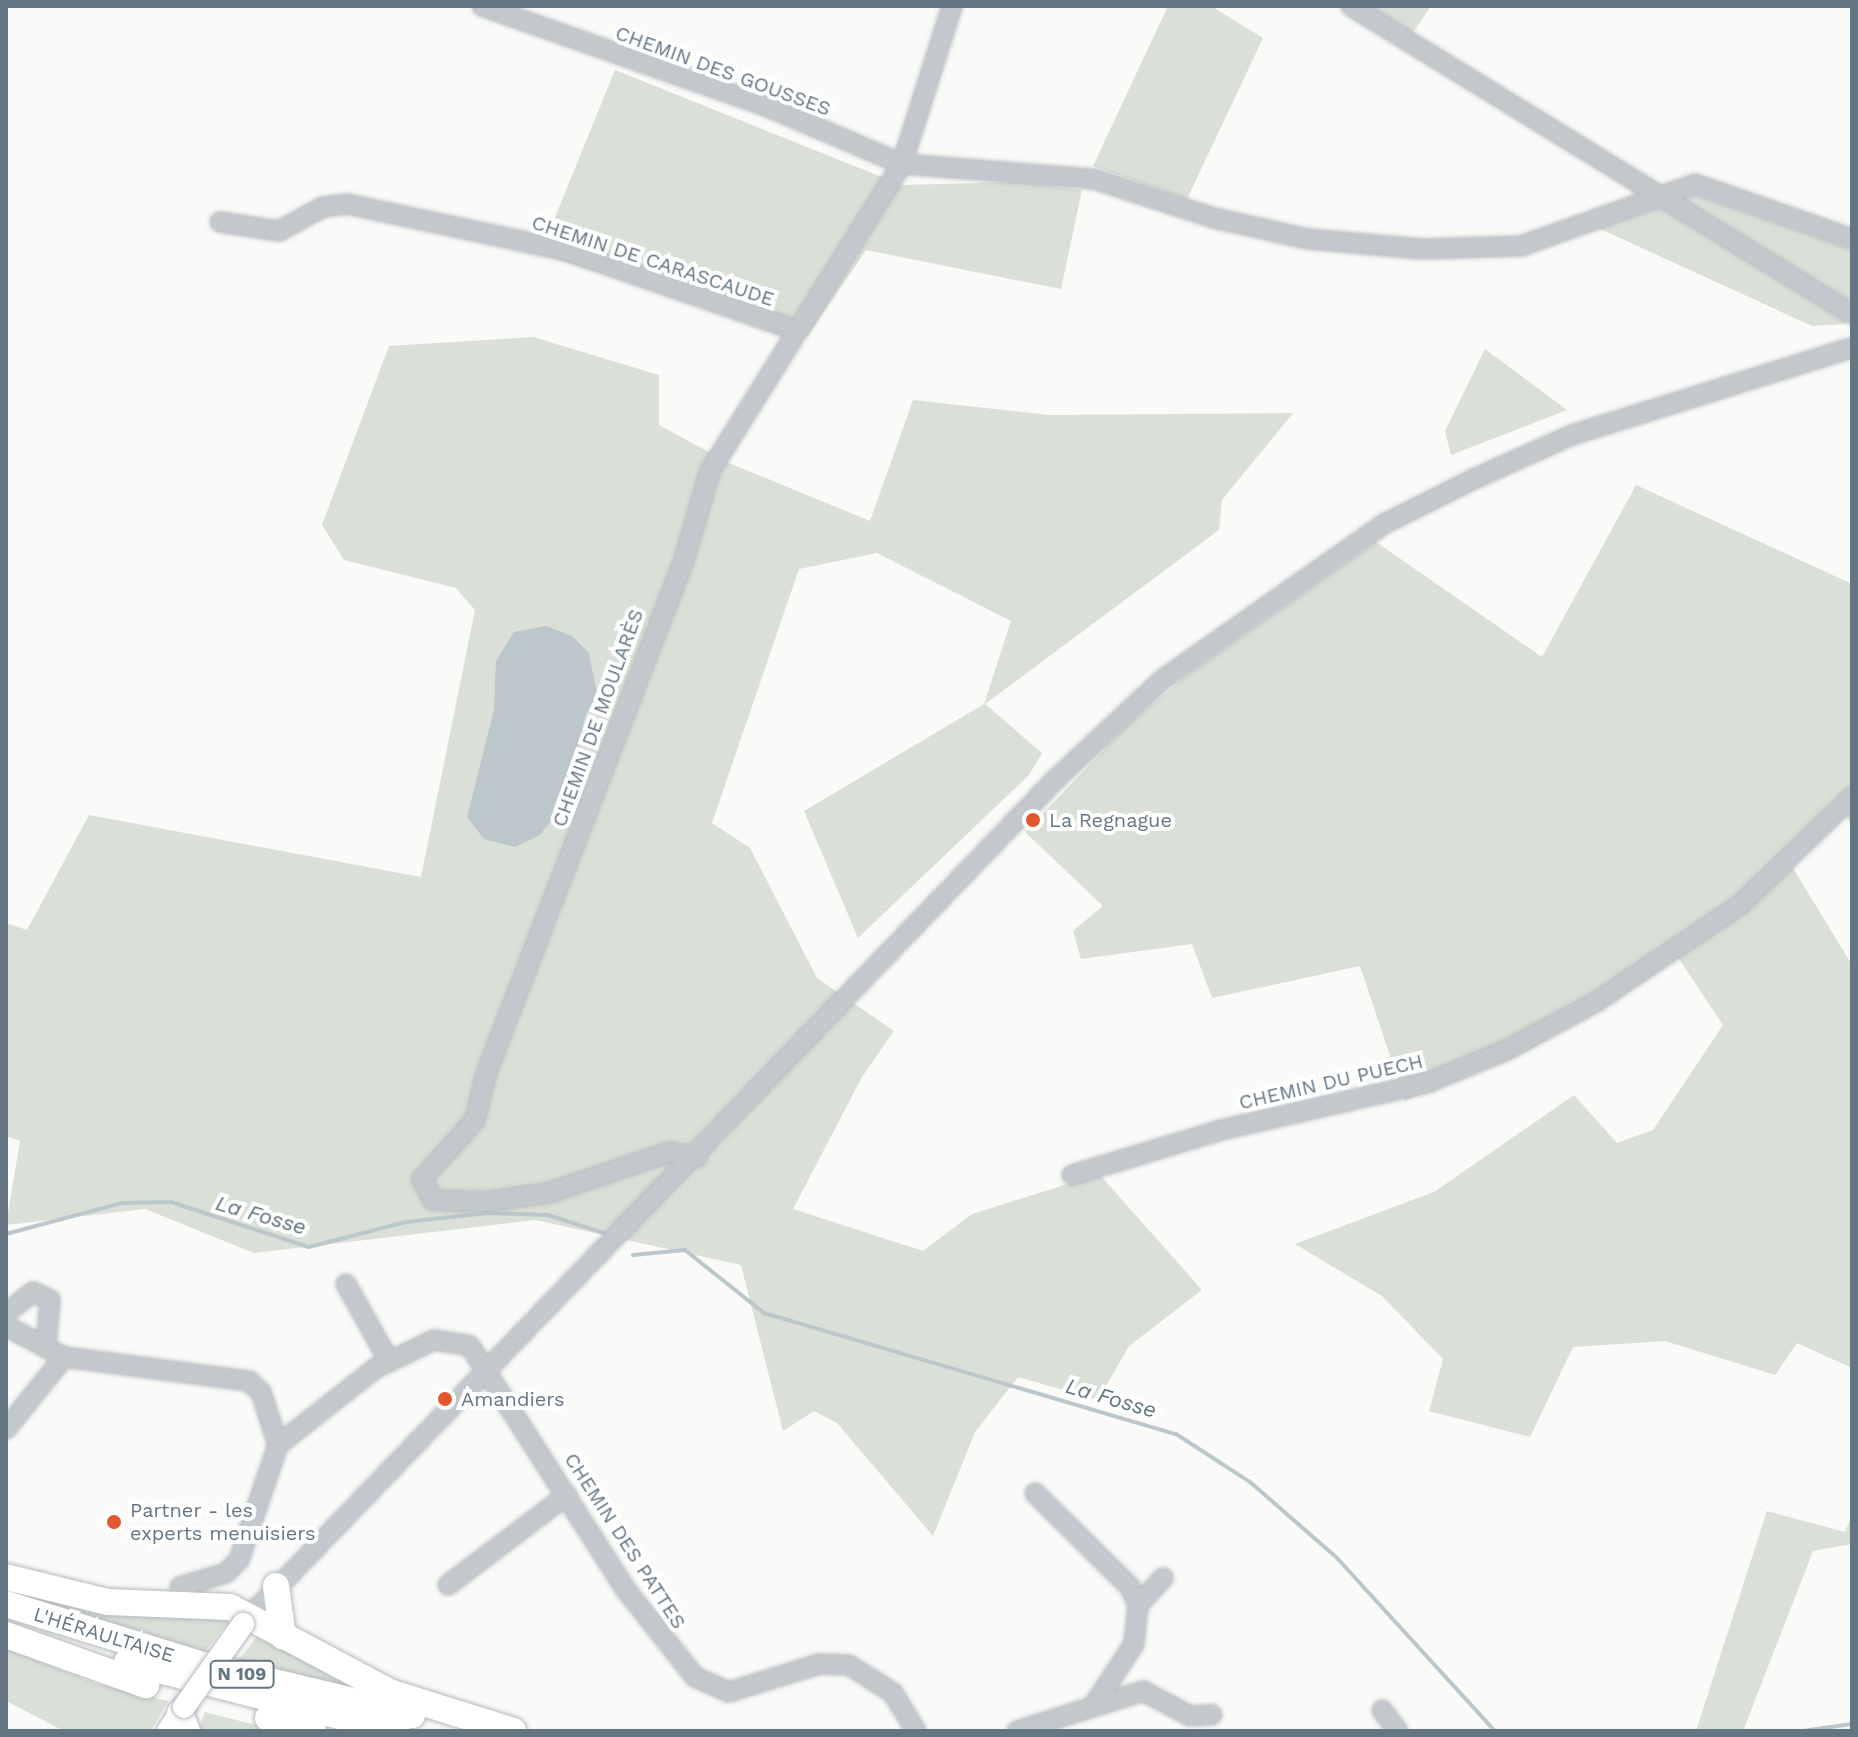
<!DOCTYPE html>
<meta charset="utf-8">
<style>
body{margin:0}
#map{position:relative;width:1858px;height:1737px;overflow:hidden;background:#fafaf8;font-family:"Work Sans",sans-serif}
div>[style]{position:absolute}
.green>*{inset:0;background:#dadfd7}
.water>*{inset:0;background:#bbc7cb}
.stream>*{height:4px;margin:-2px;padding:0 2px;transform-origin:2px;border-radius:2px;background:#bbc7cb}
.roads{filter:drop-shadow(0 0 2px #b5babe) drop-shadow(0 0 2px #b5babe)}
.minor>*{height:18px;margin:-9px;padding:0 9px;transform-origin:9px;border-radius:9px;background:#c3c8cc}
.major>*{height:22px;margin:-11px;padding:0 11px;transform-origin:11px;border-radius:11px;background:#fff}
.highway>*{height:26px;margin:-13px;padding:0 13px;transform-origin:13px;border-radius:13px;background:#fff}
.bridges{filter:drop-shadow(0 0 2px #b5babe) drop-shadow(0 0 2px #b5babe)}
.major-bridge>*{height:22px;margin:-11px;padding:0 11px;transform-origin:11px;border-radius:11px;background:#fff}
.dots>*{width:22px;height:22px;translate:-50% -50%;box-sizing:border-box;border:4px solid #fff;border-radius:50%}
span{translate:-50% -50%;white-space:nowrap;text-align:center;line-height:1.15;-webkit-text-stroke:8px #fff;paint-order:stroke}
.shield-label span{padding:2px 6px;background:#fff;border:2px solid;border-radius:6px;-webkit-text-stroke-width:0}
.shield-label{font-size:18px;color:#657683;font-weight:700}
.street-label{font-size:20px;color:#657683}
.poi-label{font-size:20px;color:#657683}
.left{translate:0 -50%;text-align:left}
.water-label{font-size:22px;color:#60757c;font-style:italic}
.frame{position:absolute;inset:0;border:8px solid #657683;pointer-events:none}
</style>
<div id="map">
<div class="green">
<i style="clip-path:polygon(1168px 6px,1211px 6px,1263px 38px,1187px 199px,1093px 166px)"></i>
<i style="clip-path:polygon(1366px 6px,1431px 6px,1412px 34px)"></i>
<i style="clip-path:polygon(615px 70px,902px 185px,1016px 182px,1082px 190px,1061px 289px,866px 250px,808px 336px,540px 254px)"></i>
<i style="clip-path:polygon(1696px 195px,1852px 249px,1852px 309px,1845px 324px,1812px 326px,1596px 227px)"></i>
<i style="clip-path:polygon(533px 337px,659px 375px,659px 425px,729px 463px,870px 521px,913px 400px,1049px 415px,1293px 413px,1222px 500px,1219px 530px,985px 704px,1042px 753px,1029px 775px,858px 938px,804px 811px,984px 704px,1011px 621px,877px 553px,799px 569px,712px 823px,750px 848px,817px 978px,894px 1031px,862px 1077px,793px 1209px,923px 1251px,972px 1214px,1099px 1174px,1202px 1290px,1129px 1346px,1098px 1400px,1018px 1377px,975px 1432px,933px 1536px,837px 1423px,814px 1411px,783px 1431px,741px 1265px,535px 1220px,254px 1253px,145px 1209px,6px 1225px,20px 1141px,6px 1136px,6px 923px,27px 930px,89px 815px,421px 877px,475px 610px,456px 588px,344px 560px,322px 525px,389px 346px)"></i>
<i style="clip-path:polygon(1485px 349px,1567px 410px,1451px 455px,1445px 431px)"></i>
<i style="clip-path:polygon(1636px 485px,1852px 584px,1852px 824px,1836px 805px,1785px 855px,1852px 965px,1852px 1368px,1797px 1343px,1775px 1375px,1665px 1341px,1573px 1347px,1530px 1437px,1429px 1411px,1443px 1359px,1382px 1296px,1295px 1244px,1434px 1192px,1574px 1095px,1617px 1143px,1653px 1130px,1723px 1025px,1677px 956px,1534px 1047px,1405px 1101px,1360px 966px,1212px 998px,1192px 944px,1081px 959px,1073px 931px,1103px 906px,1025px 832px,1128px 725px,1187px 675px,1376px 542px,1542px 657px)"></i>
<i style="clip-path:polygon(1767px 1511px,1845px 1532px,1852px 1515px,1852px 1544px,1813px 1551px,1743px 1731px,1696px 1731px)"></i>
<i style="clip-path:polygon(6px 1583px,224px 1618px,229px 1621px,203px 1654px,6px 1591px)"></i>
<i style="clip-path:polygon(260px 1632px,389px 1700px,238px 1661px)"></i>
<i style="clip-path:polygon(6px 1648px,97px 1684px,168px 1701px,151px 1731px,64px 1731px,6px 1701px)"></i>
<i style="clip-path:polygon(205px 1712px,279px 1731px,198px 1731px)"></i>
</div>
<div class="water">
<i style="clip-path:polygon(546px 626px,572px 636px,589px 653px,597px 695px,586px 714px,564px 804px,540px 835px,515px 847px,484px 839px,467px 817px,494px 710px,496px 661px,514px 632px)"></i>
</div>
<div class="stream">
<i style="left:6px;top:1234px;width:120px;rotate:-15deg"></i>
<i style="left:122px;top:1203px;width:49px;rotate:-1.2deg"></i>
<i style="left:171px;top:1202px;width:145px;rotate:18.1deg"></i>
<i style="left:309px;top:1247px;width:100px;rotate:-14.5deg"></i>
<i style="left:406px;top:1222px;width:81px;rotate:-6.3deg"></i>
<i style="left:487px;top:1213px;width:61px;rotate:1.9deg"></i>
<i style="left:548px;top:1215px;width:59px;rotate:17.8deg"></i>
<i style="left:633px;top:1255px;width:52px;rotate:-5.5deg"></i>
<i style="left:685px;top:1250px;width:101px;rotate:38.6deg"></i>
<i style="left:764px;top:1313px;width:429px;rotate:16.4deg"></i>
<i style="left:1176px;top:1434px;width:88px;rotate:33deg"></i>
<i style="left:1250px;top:1482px;width:116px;rotate:41.1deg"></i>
<i style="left:1337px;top:1558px;width:234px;rotate:47.6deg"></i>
<i style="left:1803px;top:1731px;width:49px;rotate:-8.1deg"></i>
</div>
<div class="roads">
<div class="minor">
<i style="left:482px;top:6px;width:301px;rotate:19.4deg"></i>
<i style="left:766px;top:106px;width:148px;rotate:23.1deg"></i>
<i style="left:902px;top:164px;width:193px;rotate:4.5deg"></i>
<i style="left:1094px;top:179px;width:126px;rotate:18deg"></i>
<i style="left:1214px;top:218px;width:96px;rotate:12.6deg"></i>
<i style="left:1308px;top:239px;width:114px;rotate:5deg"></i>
<i style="left:1422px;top:249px;width:99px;rotate:-1.7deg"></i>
<i style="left:1521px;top:246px;width:185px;rotate:-19.6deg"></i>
<i style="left:1695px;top:184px;width:166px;rotate:19.3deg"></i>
<i style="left:1351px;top:6px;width:588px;rotate:31.58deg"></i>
<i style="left:220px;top:222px;width:60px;rotate:8.7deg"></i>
<i style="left:279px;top:231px;width:50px;rotate:-28.6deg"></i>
<i style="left:323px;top:207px;width:24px;rotate:-7deg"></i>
<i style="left:347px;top:204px;width:222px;rotate:12deg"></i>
<i style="left:564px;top:250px;width:244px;rotate:19.1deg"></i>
<i style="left:697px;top:1157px;width:27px;rotate:-170deg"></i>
<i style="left:670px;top:1152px;width:129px;rotate:161.4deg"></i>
<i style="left:548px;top:1193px;width:64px;rotate:171.9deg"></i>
<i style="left:485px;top:1202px;width:52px;rotate:-177.8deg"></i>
<i style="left:433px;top:1200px;width:24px;rotate:-118deg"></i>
<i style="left:422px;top:1179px;width:79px;rotate:-48.1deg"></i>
<i style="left:475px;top:1120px;width:47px;rotate:-76.6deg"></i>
<i style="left:486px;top:1074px;width:551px;rotate:-68.93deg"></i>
<i style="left:684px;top:560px;width:93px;rotate:-73.7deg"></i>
<i style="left:710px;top:471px;width:362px;rotate:-58deg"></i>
<i style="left:902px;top:164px;width:166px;rotate:-72.4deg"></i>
<i style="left:1072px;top:1175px;width:156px;rotate:-16.8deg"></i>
<i style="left:1221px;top:1130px;width:211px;rotate:-12.9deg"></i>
<i style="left:1427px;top:1083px;width:87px;rotate:-22.4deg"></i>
<i style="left:1507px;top:1050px;width:101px;rotate:-28.3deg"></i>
<i style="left:1596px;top:1002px;width:174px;rotate:-34deg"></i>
<i style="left:1740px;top:905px;width:156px;rotate:-44deg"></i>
<i style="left:346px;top:1284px;width:88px;rotate:60.8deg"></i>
<i style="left:6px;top:1313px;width:34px;rotate:-38deg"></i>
<i style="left:33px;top:1292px;width:19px;rotate:25deg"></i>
<i style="left:50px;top:1300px;width:48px;rotate:94.8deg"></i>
<i style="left:6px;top:1326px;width:66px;rotate:28.1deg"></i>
<i style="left:64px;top:1357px;width:187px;rotate:7.4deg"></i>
<i style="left:249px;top:1381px;width:16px;rotate:43deg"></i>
<i style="left:261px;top:1392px;width:56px;rotate:72.2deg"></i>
<i style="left:278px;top:1445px;width:121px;rotate:108.7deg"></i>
<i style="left:239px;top:1560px;width:18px;rotate:135deg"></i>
<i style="left:226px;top:1573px;width:48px;rotate:163.1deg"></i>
<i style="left:6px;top:1429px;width:92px;rotate:-51.1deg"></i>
<i style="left:278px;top:1445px;width:125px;rotate:-38.2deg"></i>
<i style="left:376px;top:1368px;width:64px;rotate:-25.8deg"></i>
<i style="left:434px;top:1340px;width:36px;rotate:9deg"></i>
<i style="left:470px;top:1346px;width:290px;rotate:57.4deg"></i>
<i style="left:626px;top:1590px;width:111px;rotate:51.6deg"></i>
<i style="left:695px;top:1677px;width:37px;rotate:24deg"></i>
<i style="left:729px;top:1692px;width:94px;rotate:-17.3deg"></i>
<i style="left:819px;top:1664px;width:30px;rotate:2deg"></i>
<i style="left:849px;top:1665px;width:52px;rotate:32.5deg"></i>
<i style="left:893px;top:1693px;width:44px;rotate:58.8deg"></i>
<i style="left:1035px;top:1493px;width:134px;rotate:44.7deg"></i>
<i style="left:1130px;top:1587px;width:20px;rotate:66deg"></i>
<i style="left:1138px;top:1605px;width:39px;rotate:96deg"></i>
<i style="left:1134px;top:1644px;width:73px;rotate:123.3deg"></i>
<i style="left:448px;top:1585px;width:149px;rotate:-37.1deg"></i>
<i style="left:1138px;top:1605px;width:37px;rotate:-47deg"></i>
<i style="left:249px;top:1617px;width:1159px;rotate:-46.08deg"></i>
<i style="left:1053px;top:782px;width:149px;rotate:-43.1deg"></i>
<i style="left:1162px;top:680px;width:271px;rotate:-35.1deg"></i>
<i style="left:1384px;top:524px;width:101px;rotate:-26.6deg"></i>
<i style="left:1474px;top:479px;width:107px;rotate:-24.2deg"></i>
<i style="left:1572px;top:435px;width:293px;rotate:-17.3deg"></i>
<i style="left:1382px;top:1710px;width:26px;rotate:53deg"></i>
<i style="left:1017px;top:1731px;width:132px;rotate:-17.6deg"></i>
<i style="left:1143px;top:1691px;width:53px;rotate:28deg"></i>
<i style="left:1190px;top:1716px;width:22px;rotate:-3deg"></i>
</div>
<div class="major">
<i style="left:168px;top:1731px;width:29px;rotate:-56deg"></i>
</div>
<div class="highway">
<i style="left:6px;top:1577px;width:105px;rotate:13.8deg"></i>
<i style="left:108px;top:1602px;width:122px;rotate:2.3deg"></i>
<i style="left:230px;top:1607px;width:183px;rotate:28deg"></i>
<i style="left:392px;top:1693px;width:127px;rotate:17.4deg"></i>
<i style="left:276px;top:1586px;width:51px;rotate:82.2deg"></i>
<i style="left:6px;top:1604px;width:206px;rotate:17.2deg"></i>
<i style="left:203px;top:1665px;width:215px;rotate:13.5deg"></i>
<i style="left:6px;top:1635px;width:149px;rotate:19.7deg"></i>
<i style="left:127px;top:1662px;width:279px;rotate:14.3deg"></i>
<i style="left:180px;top:1713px;width:19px;rotate:69deg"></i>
<i style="left:268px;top:1718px;width:47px;rotate:16.1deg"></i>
</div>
</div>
<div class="bridges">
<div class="major-bridge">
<i style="left:184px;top:1707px;width:102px;rotate:-54.6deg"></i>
</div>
</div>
<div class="dots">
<i style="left:1033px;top:820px;background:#e4572e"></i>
<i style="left:445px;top:1399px;background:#e4572e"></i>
<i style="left:114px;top:1522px;background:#e4572e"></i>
</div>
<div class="shield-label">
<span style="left:242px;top:1674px">N 109</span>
</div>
<div class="street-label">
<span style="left:723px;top:71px;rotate:20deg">CHEMIN DES GOUSSES</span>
<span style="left:653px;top:261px;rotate:18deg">CHEMIN DE CARASCAUDE</span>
<span style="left:598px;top:718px;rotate:-70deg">CHEMIN DE MOULARÈS</span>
<span style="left:1331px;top:1082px;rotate:-13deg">CHEMIN DU PUECH</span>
<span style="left:625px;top:1541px;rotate:57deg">CHEMIN DES PATTES</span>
<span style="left:104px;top:1635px;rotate:17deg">L'HÉRAULTAISE</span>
</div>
<div class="poi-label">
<span class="left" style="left:1049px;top:820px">La Regnague</span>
<span class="left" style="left:461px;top:1399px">Amandiers</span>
<span class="left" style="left:130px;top:1522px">Partner - les<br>experts menuisiers</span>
</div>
<div class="water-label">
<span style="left:261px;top:1215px;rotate:16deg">La Fosse</span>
<span style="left:1111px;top:1398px;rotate:16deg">La Fosse</span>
</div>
<div class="frame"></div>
</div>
